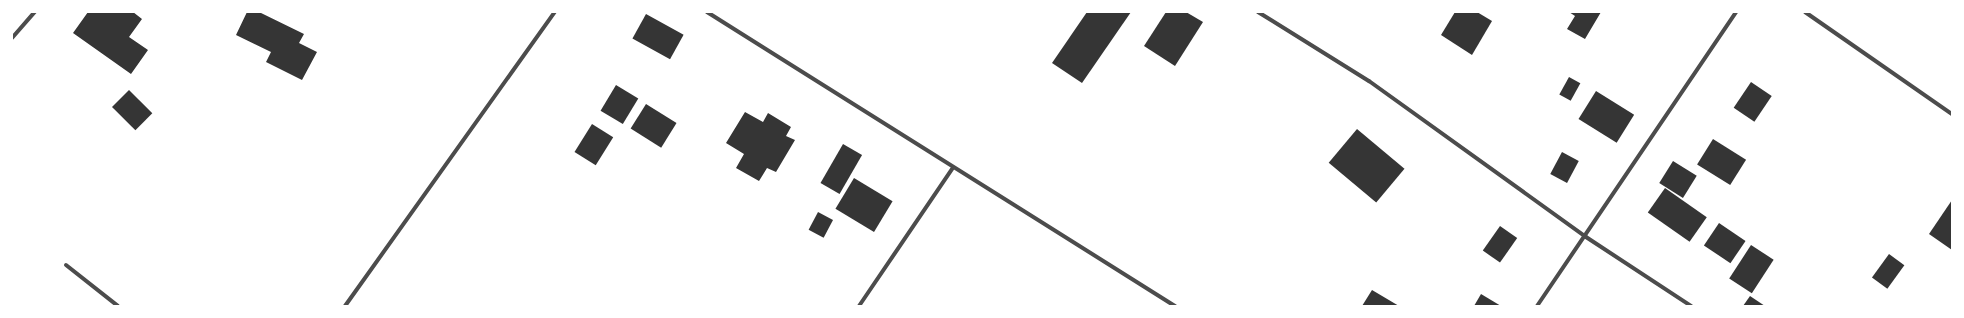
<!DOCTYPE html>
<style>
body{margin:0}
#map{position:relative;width:1964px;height:318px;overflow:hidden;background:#fff;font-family:Jost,sans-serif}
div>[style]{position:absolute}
.building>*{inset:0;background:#353535;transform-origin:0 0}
.minor>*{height:4px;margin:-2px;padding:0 2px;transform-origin:2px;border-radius:2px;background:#4c4c4c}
span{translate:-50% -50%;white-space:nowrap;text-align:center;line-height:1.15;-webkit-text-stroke:4px #fff;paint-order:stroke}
.frame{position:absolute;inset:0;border:13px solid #fff;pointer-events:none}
</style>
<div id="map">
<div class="building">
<i style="clip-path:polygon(88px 12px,133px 12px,142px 19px,129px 37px,148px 50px,131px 74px,73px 33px)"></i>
<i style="clip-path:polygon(247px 12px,259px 12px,304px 34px,299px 43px,317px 52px,302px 80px,266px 62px,271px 52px,236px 35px)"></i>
<i style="clip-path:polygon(1087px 12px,1131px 12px,1082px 83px,1052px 63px)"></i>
<i style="clip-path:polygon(1166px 12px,1186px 12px,1203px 22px,1175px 66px,1144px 46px)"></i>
<i style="clip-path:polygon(1455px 12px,1477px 12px,1492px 21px,1472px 55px,1441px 35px)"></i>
<i style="clip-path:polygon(1569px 12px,1601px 12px,1585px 39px,1567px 29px,1575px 16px)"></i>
<i style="left:646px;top:14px;width:43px;height:28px;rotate:29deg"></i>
<i style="left:1569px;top:77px;width:13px;height:20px;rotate:29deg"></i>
<i style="left:1751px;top:82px;width:25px;height:31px;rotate:34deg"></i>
<i style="left:616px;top:85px;width:26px;height:30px;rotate:31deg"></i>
<i style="left:129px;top:90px;width:33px;height:24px;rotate:45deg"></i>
<i style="left:1596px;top:91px;width:45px;height:33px;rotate:32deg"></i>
<i style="left:646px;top:104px;width:36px;height:29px;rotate:32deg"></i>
<i style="clip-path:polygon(745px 112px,763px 122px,768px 113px,791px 127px,786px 136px,795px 140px,776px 172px,767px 168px,759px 181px,736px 168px,744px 154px,726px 143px)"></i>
<i style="left:592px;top:124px;width:25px;height:33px;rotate:32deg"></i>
<i style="left:1357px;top:129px;width:62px;height:44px;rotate:40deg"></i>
<i style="left:1713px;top:139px;width:39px;height:30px;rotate:32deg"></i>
<i style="left:843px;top:144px;width:22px;height:45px;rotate:30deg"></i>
<i style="left:1562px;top:152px;width:19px;height:25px;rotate:28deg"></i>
<i style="left:1673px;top:161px;width:28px;height:26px;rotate:32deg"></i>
<i style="left:854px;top:178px;width:45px;height:36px;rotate:31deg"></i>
<i style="left:1665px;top:188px;width:51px;height:30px;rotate:35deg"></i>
<i style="clip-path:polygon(1952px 200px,1952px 250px,1929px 234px)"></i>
<i style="left:818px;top:212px;width:17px;height:20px;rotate:28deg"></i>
<i style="left:1719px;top:223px;width:32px;height:27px;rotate:34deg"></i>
<i style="left:1500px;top:226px;width:21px;height:30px;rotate:35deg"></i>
<i style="left:1751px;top:245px;width:27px;height:40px;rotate:33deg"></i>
<i style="left:1889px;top:254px;width:19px;height:29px;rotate:36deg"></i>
<i style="clip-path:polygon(1372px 290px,1399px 306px,1362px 306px)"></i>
<i style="clip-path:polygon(1481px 294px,1501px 306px,1474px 306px)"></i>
<i style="clip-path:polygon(1750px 296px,1765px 306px,1743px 306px)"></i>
</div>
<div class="minor">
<i style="left:707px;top:12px;width:553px;rotate:32.14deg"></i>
<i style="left:1258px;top:12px;width:131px;rotate:31.9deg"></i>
<i style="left:1369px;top:81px;width:267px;rotate:35.7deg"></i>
<i style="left:1586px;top:237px;width:126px;rotate:33.3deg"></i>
<i style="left:1805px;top:12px;width:179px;rotate:34.8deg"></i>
<i style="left:12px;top:38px;width:35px;rotate:-49deg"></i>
<i style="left:66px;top:265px;width:66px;rotate:38.3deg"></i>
<i style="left:345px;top:306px;width:361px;rotate:-54.5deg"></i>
<i style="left:859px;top:306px;width:166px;rotate:-55.8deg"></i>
<i style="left:1537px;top:306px;width:355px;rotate:-55.9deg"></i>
</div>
<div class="frame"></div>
</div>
